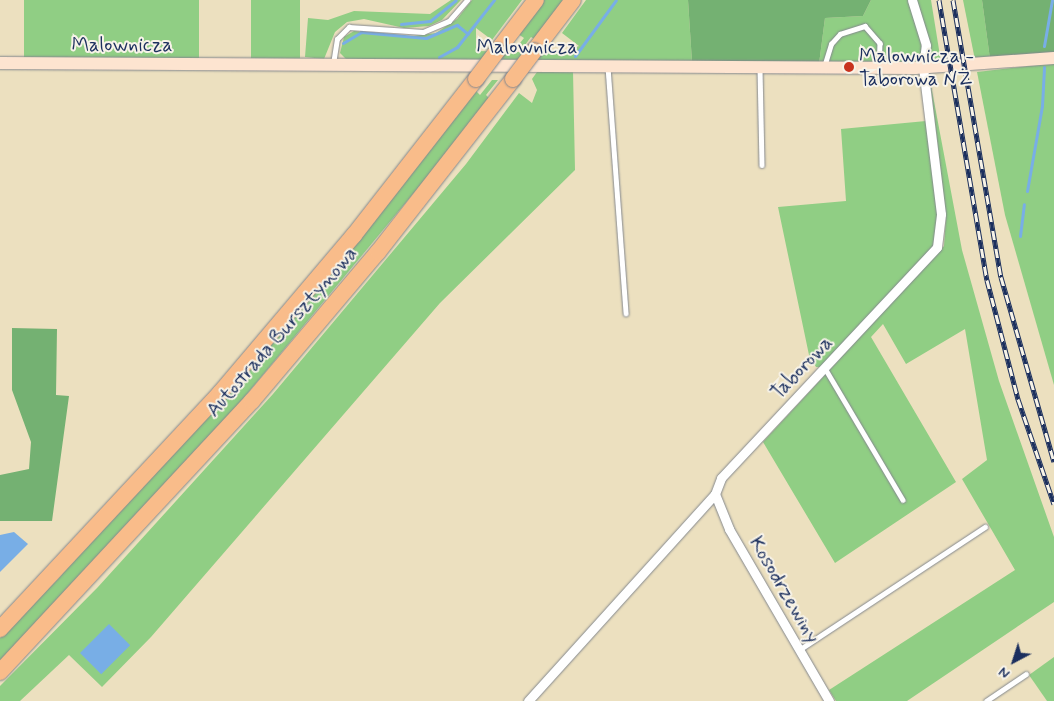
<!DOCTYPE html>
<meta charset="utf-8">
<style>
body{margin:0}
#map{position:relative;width:1054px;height:701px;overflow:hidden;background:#ece0bf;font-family:Mynerve,sans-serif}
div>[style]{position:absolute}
.green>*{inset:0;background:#90ce84;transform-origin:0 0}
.forest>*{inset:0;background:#74b172}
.water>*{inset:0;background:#78aee6;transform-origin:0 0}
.stream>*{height:3px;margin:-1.5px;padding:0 1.5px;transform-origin:1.5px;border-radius:1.5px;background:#78aee6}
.roads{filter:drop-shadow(0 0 1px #84888e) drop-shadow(0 0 1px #84888e)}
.lane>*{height:4.5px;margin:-2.25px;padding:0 2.25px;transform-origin:2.25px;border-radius:2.25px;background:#fff}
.street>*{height:9px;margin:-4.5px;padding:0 4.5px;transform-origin:4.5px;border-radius:4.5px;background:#fff}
.secondary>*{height:12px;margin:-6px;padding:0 6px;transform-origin:6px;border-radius:6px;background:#fde4d0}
.highway>*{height:16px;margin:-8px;padding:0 8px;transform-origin:8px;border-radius:8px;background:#f9bc8a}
.rail>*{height:5px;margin-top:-2.5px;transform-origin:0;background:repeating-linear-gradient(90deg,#f7f3e8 0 9px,#1b2f5e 0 18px);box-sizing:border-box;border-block:1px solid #1b2f5e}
.bridges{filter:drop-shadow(0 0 1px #84888e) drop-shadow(0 0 1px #84888e)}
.highway-bridge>*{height:16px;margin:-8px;padding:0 8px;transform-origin:8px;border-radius:8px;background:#f9bc8a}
.dots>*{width:14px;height:14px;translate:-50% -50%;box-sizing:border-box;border:2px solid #f7f3e8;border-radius:50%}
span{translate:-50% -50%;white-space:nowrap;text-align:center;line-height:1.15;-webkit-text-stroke:4px #f7f3e8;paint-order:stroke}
.street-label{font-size:20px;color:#1b2f5e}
.poi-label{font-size:20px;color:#1b2f5e}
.left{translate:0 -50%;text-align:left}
.north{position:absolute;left:989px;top:636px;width:50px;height:50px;-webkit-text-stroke:4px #f7f3e8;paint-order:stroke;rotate:220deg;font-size:14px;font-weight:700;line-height:20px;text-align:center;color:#1b2f5e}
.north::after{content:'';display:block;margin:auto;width:18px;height:22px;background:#1b2f5e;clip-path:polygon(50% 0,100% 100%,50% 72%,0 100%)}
</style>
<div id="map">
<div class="green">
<i style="left:24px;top:0;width:175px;height:58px"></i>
<i style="left:251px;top:0;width:49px;height:60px"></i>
<i style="clip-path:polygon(451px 0,461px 0,442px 20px,429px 26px,404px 28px,364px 19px,347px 22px,335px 32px,324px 59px,305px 57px,308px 18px,328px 20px,354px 11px,430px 14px)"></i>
<i style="clip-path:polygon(472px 0,522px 0,492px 40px,476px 28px,476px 51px,562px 53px,579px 46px,562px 33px,586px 0,688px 0,692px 62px,348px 61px,340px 53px,344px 37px,354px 31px,406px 37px,436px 33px,457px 19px)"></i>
<i style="clip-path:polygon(543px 0,566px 0,536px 40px,531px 37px,522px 49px,516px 48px,524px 38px,518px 34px)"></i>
<i style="clip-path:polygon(871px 0,910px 0,922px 48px,921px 62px,819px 64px,825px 18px,863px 16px)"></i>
<i style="clip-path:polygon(916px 0,931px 0,941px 62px,929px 62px)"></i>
<i style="clip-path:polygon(963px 0,982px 0,990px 59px,975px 60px)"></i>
<i style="clip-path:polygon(1054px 63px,1054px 385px,1005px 215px,977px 72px)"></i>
<i style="clip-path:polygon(573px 71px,575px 170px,440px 303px,151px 637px,102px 687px,69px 655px,20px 701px,0 701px,0 686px,98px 587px,273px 394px,466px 164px,519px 93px,532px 103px,537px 90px,532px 79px,537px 72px)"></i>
<i style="clip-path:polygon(492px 80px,498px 80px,486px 95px,491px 100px,202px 448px,0 663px,0 638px,58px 579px,476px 91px,480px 95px)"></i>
<i style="clip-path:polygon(930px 80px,962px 250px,999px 381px,1054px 537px,1054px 602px,907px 701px,836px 701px,829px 690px,1015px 570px,962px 479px,987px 460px,965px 329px,906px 364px,883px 324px,871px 337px,956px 482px,835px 563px,763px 442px,944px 246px,946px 217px)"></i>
<i style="clip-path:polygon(926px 121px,938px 219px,936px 238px,931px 250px,822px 367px,816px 367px,809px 355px,778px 207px,846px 201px,841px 129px)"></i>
<i style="clip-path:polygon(1054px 657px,1054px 701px,1047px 701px,1029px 675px)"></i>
</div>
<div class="forest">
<i style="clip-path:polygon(688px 0,871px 0,863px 16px,825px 18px,819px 64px,692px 62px)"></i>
<i style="clip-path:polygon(982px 0,1054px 0,1054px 54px,990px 59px)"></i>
<i style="clip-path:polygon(12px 328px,57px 329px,56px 395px,69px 396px,52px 521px,0 521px,0 475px,29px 469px,31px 442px,12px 390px)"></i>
</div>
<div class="water">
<i style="clip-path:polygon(14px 532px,28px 544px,0 572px,0 535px)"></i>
<i style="left:109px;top:624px;width:30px;height:41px;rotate:45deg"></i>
</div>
<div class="stream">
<i style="left:401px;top:24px;width:29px;rotate:-6deg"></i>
<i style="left:430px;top:21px;width:33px;rotate:-39deg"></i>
<i style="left:343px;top:43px;width:21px;rotate:-31deg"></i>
<i style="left:361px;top:32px;width:65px;rotate:5.3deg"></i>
<i style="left:426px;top:38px;width:34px;rotate:-23deg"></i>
<i style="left:457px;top:25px;width:14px;rotate:39deg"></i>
<i style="left:1044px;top:46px;width:47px;rotate:-80.1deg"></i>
<i style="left:575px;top:56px;width:69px;rotate:-53.8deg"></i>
<i style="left:439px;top:57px;width:21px;rotate:-29deg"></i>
<i style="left:457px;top:47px;width:60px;rotate:-51.8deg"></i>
<i style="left:1027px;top:191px;width:86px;rotate:-80deg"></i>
<i style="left:1042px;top:106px;width:39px;rotate:-87deg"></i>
<i style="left:1020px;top:236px;width:32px;rotate:-83deg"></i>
</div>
<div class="roads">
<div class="lane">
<i style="left:333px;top:64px;width:25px;rotate:-81deg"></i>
<i style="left:337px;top:39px;width:17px;rotate:-45deg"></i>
<i style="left:349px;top:27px;width:74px;rotate:3.9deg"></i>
<i style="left:423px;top:32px;width:28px;rotate:-23deg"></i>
<i style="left:449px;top:21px;width:28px;rotate:-49deg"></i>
<i style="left:608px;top:67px;width:247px;rotate:85.8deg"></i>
<i style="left:824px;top:67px;width:24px;rotate:-73deg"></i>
<i style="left:831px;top:44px;width:13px;rotate:-48deg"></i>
<i style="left:840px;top:34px;width:26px;rotate:-18deg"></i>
<i style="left:865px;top:26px;width:23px;rotate:49deg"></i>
<i style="left:880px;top:43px;width:23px;rotate:92deg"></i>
<i style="left:760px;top:69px;width:96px;rotate:88.8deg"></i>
<i style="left:825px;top:368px;width:153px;rotate:59.4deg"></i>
<i style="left:799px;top:650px;width:223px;rotate:-33.5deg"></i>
<i style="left:986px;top:701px;width:48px;rotate:-34deg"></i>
</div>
<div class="street">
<i style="left:715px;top:494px;width:38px;rotate:68deg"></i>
<i style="left:729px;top:529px;width:199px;rotate:59.8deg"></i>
<i style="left:528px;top:701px;width:279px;rotate:-47.9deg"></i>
<i style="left:715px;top:494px;width:17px;rotate:-69deg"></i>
<i style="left:721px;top:478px;width:316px;rotate:-46.9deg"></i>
<i style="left:937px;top:247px;width:33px;rotate:-83deg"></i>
<i style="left:941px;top:214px;width:147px;rotate:-97deg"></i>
<i style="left:923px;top:68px;width:23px;rotate:-83deg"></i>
<i style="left:926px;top:45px;width:47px;rotate:-107.3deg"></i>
</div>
<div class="secondary">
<i style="left:0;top:63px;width:915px;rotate:0.31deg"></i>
<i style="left:915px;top:68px;width:139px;rotate:-4.1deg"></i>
</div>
<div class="highway">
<i style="left:497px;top:51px;width:64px;rotate:-52.6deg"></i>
<i style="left:534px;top:51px;width:64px;rotate:-52.6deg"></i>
<i style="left:0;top:629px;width:323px;rotate:-47deg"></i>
<i style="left:220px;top:393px;width:207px;rotate:-49.7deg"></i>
<i style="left:354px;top:235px;width:198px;rotate:-52deg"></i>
<i style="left:0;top:672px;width:370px;rotate:-47.1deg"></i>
<i style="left:252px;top:401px;width:195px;rotate:-49.8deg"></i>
<i style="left:378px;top:252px;width:219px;rotate:-52deg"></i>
</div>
</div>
<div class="rail">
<i style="left:939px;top:0;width:284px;rotate:80.3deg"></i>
<i style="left:987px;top:280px;width:123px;rotate:75.4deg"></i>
<i style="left:1018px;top:399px;width:111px;rotate:71.1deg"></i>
<i style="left:953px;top:0;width:281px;rotate:80.2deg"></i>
<i style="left:1001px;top:277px;width:192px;rotate:74deg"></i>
</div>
<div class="bridges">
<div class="highway-bridge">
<i style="left:476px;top:79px;width:35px;rotate:-53deg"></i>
<i style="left:513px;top:79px;width:35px;rotate:-53deg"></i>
</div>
</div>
<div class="dots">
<i style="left:849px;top:67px;background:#c8321e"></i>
</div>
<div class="street-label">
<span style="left:122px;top:45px">Malownicza</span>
<span style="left:527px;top:47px">Malownicza</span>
<span style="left:282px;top:332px;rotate:-49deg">Autostrada Bursztynowa</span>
<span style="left:802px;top:368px;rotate:-46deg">Taborowa</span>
<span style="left:784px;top:590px;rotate:60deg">Kosodrzewiny</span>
</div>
<div class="poi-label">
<span class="left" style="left:859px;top:68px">Malownicza -<br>Taborowa NŻ</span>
</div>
<div class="north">N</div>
</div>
